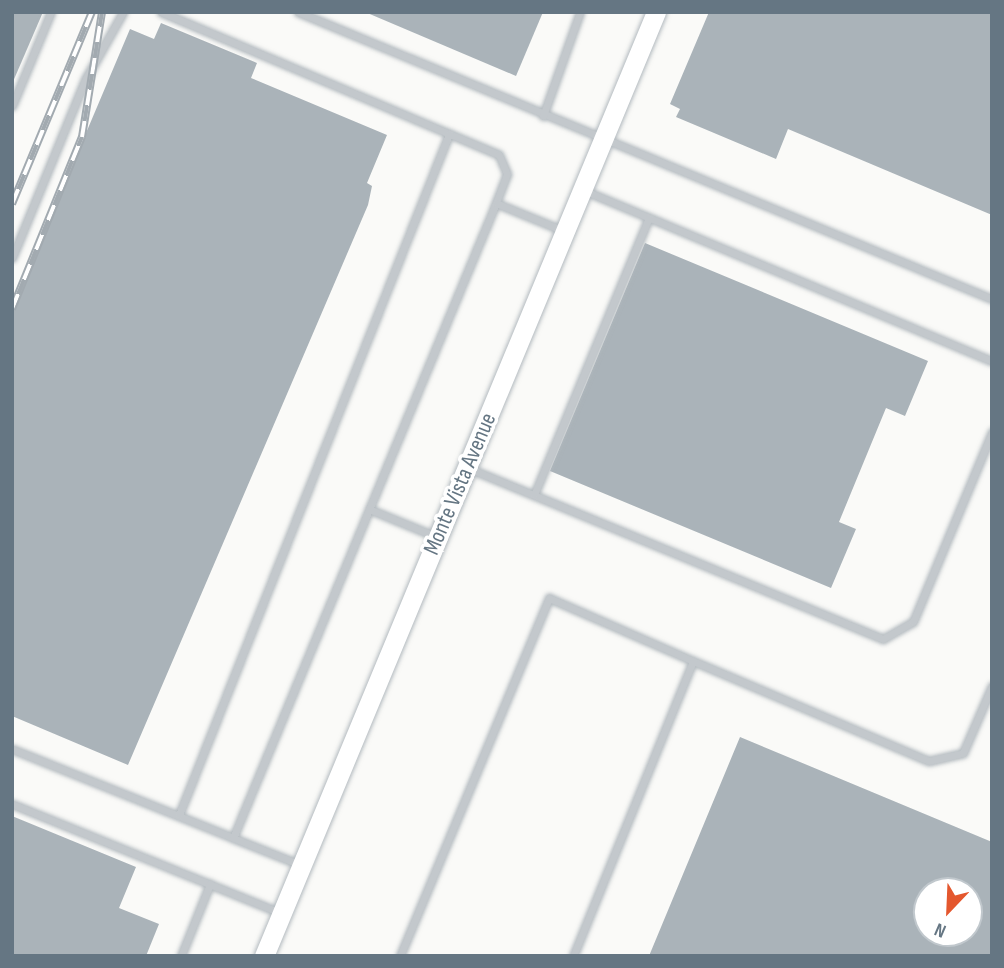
<!DOCTYPE html>
<style>
body{margin:0}
#map{position:relative;width:1004px;height:968px;overflow:hidden;background:#fafaf8;font-family:"Sofia Sans Condensed",sans-serif}
div>[style]{position:absolute}
.building>*{inset:0;background:#aab3b9}
.roads{filter:drop-shadow(0 0 2px #b3babf) drop-shadow(0 0 2px #b3babf)}
.lane>*{height:7px;margin:-3.5px;padding:0 3.5px;transform-origin:3.5px;border-radius:3.5px;background:#c3c8cc}
.secondary>*{height:19px;margin:-9.5px;padding:0 9.5px;transform-origin:9.5px;border-radius:9.5px;background:#fff}
.rail>*{height:8px;margin-top:-4px;transform-origin:0;background:repeating-linear-gradient(90deg,#fff 0 16px,#a2aab0 0 32px);box-sizing:border-box;border-block:2px solid #a2aab0}
span{translate:-50% -50%;white-space:nowrap;text-align:center;line-height:1.15;-webkit-text-stroke:7px #fff;paint-order:stroke}
.street-label{font-size:23px;color:#657683}
.frame{position:absolute;inset:0;border:14px solid #657683;pointer-events:none}
.north{position:absolute;left:913px;top:877px;width:70px;height:70px;box-sizing:border-box;background:#fff;border:2px solid #c1c8cd;border-radius:50%;rotate:203deg;font-size:19px;font-weight:700;line-height:28px;text-align:center;color:#657683}
.north::after{content:'';display:block;margin:auto;width:24px;height:32px;background:#e4572e;clip-path:polygon(50% 0,100% 100%,50% 72%,0 100%)}
</style>
<div id="map">
<div class="building">
<i style="clip-path:polygon(12px 12px,43px 12px,12px 84px)"></i>
<i style="clip-path:polygon(365px 12px,543px 12px,516px 76px)"></i>
<i style="clip-path:polygon(709px 12px,992px 12px,992px 215px,788px 129px,776px 159px,676px 117px,680px 109px,670px 104px)"></i>
<i style="clip-path:polygon(161px 23px,257px 63px,251px 78px,387px 135px,367px 183px,372px 186px,368px 205px,128px 765px,12px 716px,12px 308px,130px 29px,154px 39px)"></i>
<i style="clip-path:polygon(645px 243px,928px 361px,905px 416px,886px 408px,839px 522px,856px 529px,831px 588px,550px 471px)"></i>
<i style="clip-path:polygon(evenodd,740px 737px,992px 842px,992px 956px,649px 956px,740px 737px,927px 891px,969px 891px,969px 933px,927px 933px,927px 891px)"></i>
<i style="clip-path:polygon(12px 816px,136px 867px,119px 908px,159px 924px,146px 956px,12px 956px)"></i>
</div>
<div class="roads">
<div class="lane">
<i style="left:161px;top:12px;width:367px;rotate:22.9deg"></i>
<i style="left:499px;top:155px;width:21px;rotate:67deg"></i>
<i style="left:507px;top:174px;width:31px;rotate:111deg"></i>
<i style="left:298px;top:12px;width:751px;rotate:22.47deg"></i>
<i style="left:12px;top:106px;width:102px;rotate:-67.5deg"></i>
<i style="left:543px;top:116px;width:110px;rotate:-70.4deg"></i>
<i style="left:583px;top:190px;width:443px;rotate:22.7deg"></i>
<i style="left:12px;top:258px;width:195px;rotate:-67.7deg"></i>
<i style="left:86px;top:78px;width:76px;rotate:-60.7deg"></i>
<i style="left:468px;top:468px;width:449px;rotate:22.4deg"></i>
<i style="left:883px;top:639px;width:34px;rotate:-30deg"></i>
<i style="left:913px;top:622px;width:206px;rotate:-67.4deg"></i>
<i style="left:534px;top:495px;width:300px;rotate:-67.5deg"></i>
<i style="left:369px;top:509px;width:74px;rotate:22.4deg"></i>
<i style="left:693px;top:661px;width:256px;rotate:23deg"></i>
<i style="left:929px;top:761px;width:35px;rotate:-13deg"></i>
<i style="left:963px;top:753px;width:73px;rotate:-66.6deg"></i>
<i style="left:12px;top:749px;width:238px;rotate:21.9deg"></i>
<i style="left:233px;top:838px;width:687px;rotate:-67.5deg"></i>
<i style="left:496px;top:203px;width:74px;rotate:22.4deg"></i>
<i style="left:12px;top:804px;width:290px;rotate:22.1deg"></i>
<i style="left:179px;top:815px;width:733px;rotate:-68.37deg"></i>
<i style="left:233px;top:838px;width:73px;rotate:21.7deg"></i>
<i style="left:181px;top:956px;width:78px;rotate:-68.1deg"></i>
<i style="left:400px;top:956px;width:388px;rotate:-67.4deg"></i>
<i style="left:549px;top:598px;width:157px;rotate:23.6deg"></i>
<i style="left:693px;top:661px;width:318px;rotate:112.1deg"></i>
</div>
<div class="secondary">
<i style="left:264px;top:956px;width:1022px;rotate:-67.45deg"></i>
</div>
</div>
<div class="rail">
<i style="left:12px;top:204px;width:208px;rotate:-67.4deg"></i>
<i style="left:12px;top:309px;width:186px;rotate:-67.9deg"></i>
<i style="left:82px;top:137px;width:127px;rotate:-80.9deg"></i>
</div>
<div class="street-label">
<span style="left:460px;top:484px;rotate:-67deg">Monte Vista Avenue</span>
</div>
<div class="frame"></div>
<div class="north">N</div>
</div>
